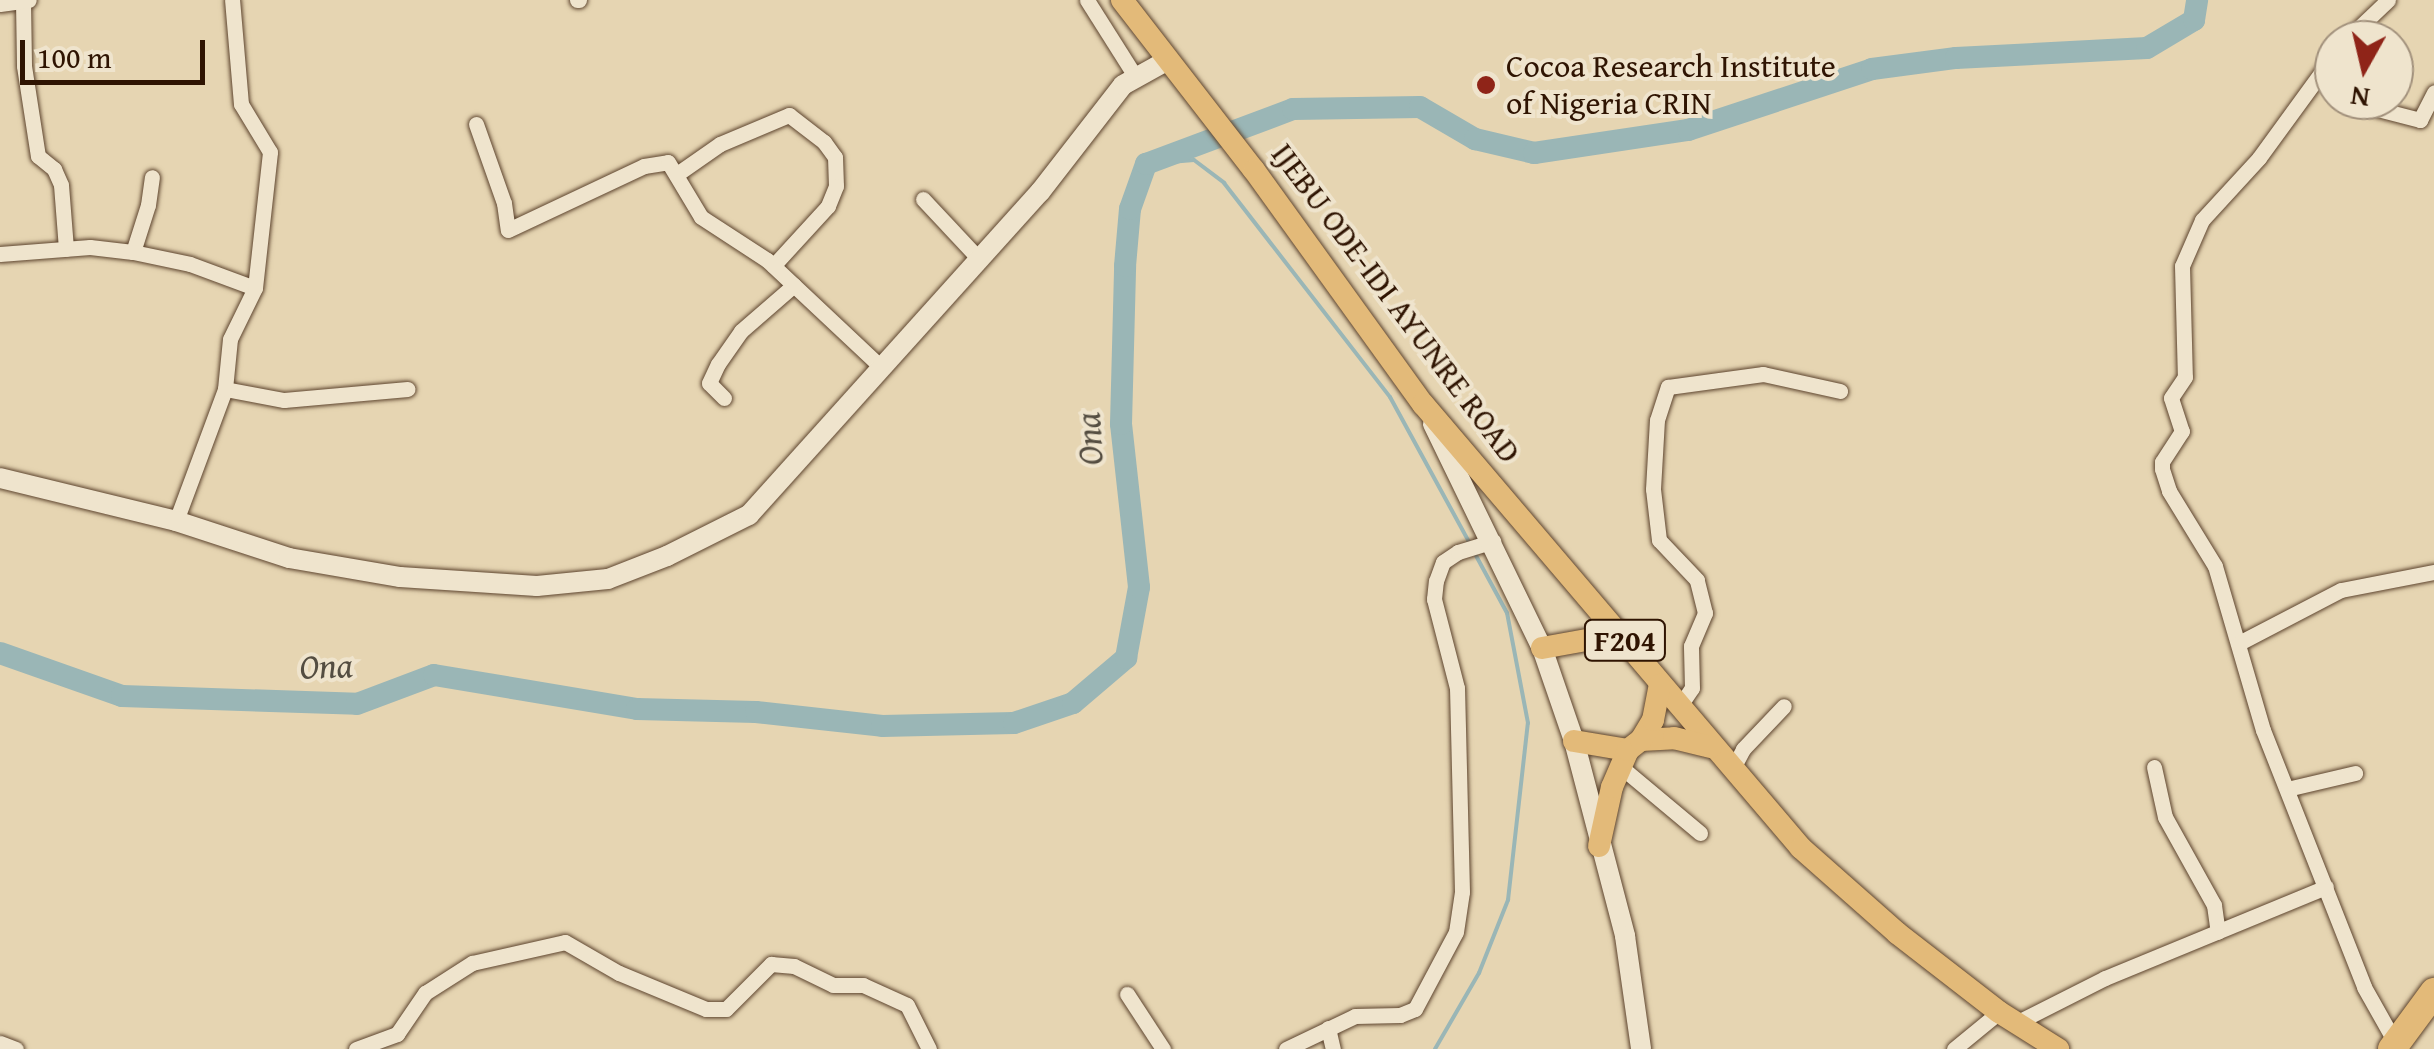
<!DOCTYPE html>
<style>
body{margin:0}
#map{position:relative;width:2434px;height:1049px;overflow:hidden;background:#e6d5b2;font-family:"Gentium Book Plus",serif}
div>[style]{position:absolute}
.stream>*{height:4px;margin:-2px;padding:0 2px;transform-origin:2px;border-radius:2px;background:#9ab6b6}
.river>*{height:22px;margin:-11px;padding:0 11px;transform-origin:11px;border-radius:11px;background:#9ab6b6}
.roads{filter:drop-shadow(0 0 2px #5d442e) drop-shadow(0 0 2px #5d442e)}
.street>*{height:15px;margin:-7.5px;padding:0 7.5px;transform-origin:7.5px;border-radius:7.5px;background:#efe4cd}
.secondary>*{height:20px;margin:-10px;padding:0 10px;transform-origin:10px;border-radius:10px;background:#efe4cd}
.primary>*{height:22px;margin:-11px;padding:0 11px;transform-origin:11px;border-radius:11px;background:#e3ba79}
.highway>*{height:28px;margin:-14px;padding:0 14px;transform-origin:14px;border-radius:14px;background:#e3ba79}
.dots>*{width:28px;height:28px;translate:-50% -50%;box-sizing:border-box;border:5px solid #efe4cd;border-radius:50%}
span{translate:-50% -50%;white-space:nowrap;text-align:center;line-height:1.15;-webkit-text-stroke:8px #efe4cd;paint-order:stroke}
.shield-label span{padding:2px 8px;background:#efe4cd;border:2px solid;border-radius:8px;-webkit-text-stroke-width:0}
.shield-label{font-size:30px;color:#2f1402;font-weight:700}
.poi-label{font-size:32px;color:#2f1402}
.left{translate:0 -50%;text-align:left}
.street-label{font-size:32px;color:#2f1402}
.water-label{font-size:35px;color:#544d41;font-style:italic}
.north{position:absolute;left:2314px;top:20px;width:100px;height:100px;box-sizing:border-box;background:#efe4cd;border:2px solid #a2917c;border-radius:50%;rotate:188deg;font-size:28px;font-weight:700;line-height:40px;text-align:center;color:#2f1402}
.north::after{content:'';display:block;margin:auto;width:35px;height:45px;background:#8f2418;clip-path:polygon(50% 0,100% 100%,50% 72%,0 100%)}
.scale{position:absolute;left:20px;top:40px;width:185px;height:45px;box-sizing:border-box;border:5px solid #2f1402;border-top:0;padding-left:12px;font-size:30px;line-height:35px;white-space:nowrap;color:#2f1402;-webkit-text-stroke:8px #efe4cd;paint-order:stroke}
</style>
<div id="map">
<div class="stream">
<i style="left:1146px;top:164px;width:48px;rotate:-4.8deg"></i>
<i style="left:1194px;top:160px;width:38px;rotate:37deg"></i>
<i style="left:1224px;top:183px;width:271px;rotate:52.2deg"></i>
<i style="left:1390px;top:397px;width:167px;rotate:61.4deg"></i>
<i style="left:1435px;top:1049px;width:88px;rotate:-59.9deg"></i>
<i style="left:1479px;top:973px;width:79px;rotate:-68.3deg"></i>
<i style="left:1508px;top:900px;width:178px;rotate:-83.6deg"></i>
<i style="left:1528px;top:723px;width:112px;rotate:-100.8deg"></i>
<i style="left:1507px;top:613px;width:69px;rotate:-118.4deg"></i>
</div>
<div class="river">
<i style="left:0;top:653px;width:129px;rotate:19.4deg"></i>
<i style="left:122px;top:696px;width:235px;rotate:1.9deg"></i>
<i style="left:357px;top:704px;width:82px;rotate:-20.6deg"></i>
<i style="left:434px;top:675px;width:206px;rotate:9.5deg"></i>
<i style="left:637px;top:709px;width:119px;rotate:1.4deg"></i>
<i style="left:756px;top:712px;width:127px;rotate:6.3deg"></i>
<i style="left:882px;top:726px;width:132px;rotate:-1.3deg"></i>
<i style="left:1014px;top:723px;width:62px;rotate:-18.7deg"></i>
<i style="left:1073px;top:703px;width:70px;rotate:-40.3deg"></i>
<i style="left:1126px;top:658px;width:72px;rotate:-79.6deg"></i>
<i style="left:1139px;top:587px;width:164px;rotate:-96.3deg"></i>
<i style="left:1121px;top:424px;width:158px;rotate:-88.5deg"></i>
<i style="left:1125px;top:266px;width:57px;rotate:-85deg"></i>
<i style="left:1130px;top:209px;width:48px;rotate:-70.4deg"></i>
<i style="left:1146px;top:164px;width:157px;rotate:-20.5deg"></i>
<i style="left:1293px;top:109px;width:127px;rotate:-0.9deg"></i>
<i style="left:1420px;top:107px;width:64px;rotate:30.2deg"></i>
<i style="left:1475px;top:139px;width:61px;rotate:13.3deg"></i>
<i style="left:1534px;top:153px;width:156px;rotate:-8.5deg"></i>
<i style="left:1688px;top:130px;width:194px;rotate:-18.3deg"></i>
<i style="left:1872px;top:69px;width:85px;rotate:-7.5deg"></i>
<i style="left:1956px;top:58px;width:191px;rotate:-3deg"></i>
<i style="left:2147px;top:48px;width:55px;rotate:-30.8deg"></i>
<i style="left:2194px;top:20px;width:20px;rotate:-81deg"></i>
</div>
<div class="roads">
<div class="street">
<i style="left:577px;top:0;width:2px"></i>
<i style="left:1087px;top:0;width:90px;rotate:57.7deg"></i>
<i style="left:23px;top:1px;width:65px;rotate:89.1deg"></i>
<i style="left:24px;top:66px;width:91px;rotate:81.2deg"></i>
<i style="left:38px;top:156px;width:21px;rotate:39deg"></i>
<i style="left:54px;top:169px;width:17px;rotate:66deg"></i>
<i style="left:61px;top:185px;width:64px;rotate:85.5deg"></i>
<i style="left:0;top:4px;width:29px;rotate:-8deg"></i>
<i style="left:2346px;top:40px;width:58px;rotate:-43.6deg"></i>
<i style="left:2334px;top:55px;width:127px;rotate:126.1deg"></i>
<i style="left:2259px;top:158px;width:84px;rotate:132.6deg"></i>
<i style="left:2202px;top:220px;width:50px;rotate:113.5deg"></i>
<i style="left:2182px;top:266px;width:111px;rotate:88.5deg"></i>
<i style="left:2185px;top:377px;width:25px;rotate:124deg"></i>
<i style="left:2171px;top:398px;width:35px;rotate:72deg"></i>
<i style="left:2182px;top:431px;width:37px;rotate:123deg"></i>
<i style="left:2162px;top:462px;width:7px;rotate:90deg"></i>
<i style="left:2162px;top:469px;width:23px;rotate:72deg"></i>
<i style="left:2169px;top:491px;width:88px;rotate:58.5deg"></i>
<i style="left:2215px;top:566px;width:171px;rotate:73.7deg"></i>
<i style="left:2263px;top:730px;width:276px;rotate:68.5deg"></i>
<i style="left:2364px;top:987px;width:71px;rotate:60.6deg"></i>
<i style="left:2366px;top:106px;width:56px;rotate:14.5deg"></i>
<i style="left:2420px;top:120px;width:31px;rotate:-63deg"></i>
<i style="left:476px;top:124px;width:84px;rotate:70.5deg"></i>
<i style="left:504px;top:203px;width:27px;rotate:82deg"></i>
<i style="left:508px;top:230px;width:150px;rotate:-25.2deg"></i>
<i style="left:644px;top:166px;width:24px;rotate:-9deg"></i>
<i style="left:668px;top:162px;width:64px;rotate:59deg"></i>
<i style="left:701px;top:217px;width:79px;rotate:33.1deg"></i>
<i style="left:767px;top:260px;width:155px;rotate:43.2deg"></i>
<i style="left:677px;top:174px;width:52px;rotate:-34.9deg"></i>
<i style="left:720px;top:144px;width:75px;rotate:-22.8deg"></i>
<i style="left:789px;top:115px;width:44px;rotate:37.6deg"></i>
<i style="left:824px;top:142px;width:19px;rotate:54deg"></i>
<i style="left:835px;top:157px;width:29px;rotate:88deg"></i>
<i style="left:836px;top:186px;width:22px;rotate:112deg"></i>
<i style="left:828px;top:206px;width:81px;rotate:132.5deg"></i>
<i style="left:923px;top:199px;width:81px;rotate:47deg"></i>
<i style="left:133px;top:252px;width:49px;rotate:-72.3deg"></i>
<i style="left:148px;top:205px;width:28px;rotate:-82deg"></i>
<i style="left:0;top:254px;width:90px;rotate:-4.4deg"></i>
<i style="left:90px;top:247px;width:43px;rotate:6.6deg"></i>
<i style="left:133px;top:252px;width:58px;rotate:11.9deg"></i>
<i style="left:190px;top:264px;width:69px;rotate:20.3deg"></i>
<i style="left:225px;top:389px;width:60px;rotate:10.6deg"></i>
<i style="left:284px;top:400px;width:124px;rotate:-5.1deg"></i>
<i style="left:724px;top:398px;width:21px;rotate:-135deg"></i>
<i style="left:709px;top:383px;width:21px;rotate:-65deg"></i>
<i style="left:718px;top:364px;width:40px;rotate:-55.1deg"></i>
<i style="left:741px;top:331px;width:70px;rotate:-41deg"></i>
<i style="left:176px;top:521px;width:141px;rotate:-69.6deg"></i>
<i style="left:225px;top:389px;width:50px;rotate:-84.3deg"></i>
<i style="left:230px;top:339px;width:57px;rotate:-63.9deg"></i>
<i style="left:255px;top:288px;width:137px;rotate:-83.7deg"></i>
<i style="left:270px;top:152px;width:56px;rotate:-121.1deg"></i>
<i style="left:241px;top:104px;width:104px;rotate:-94.9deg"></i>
<i style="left:2239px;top:643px;width:115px;rotate:-27.5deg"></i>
<i style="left:2341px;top:590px;width:95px;rotate:-11deg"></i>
<i style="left:1679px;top:707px;width:23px;rotate:-56deg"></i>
<i style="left:1692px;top:688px;width:42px;rotate:-91.4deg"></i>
<i style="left:1691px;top:646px;width:36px;rotate:-67deg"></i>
<i style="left:1705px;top:613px;width:34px;rotate:-104deg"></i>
<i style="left:1697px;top:580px;width:55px;rotate:-133.5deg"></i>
<i style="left:1659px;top:540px;width:51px;rotate:-96.7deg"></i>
<i style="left:1653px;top:489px;width:69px;rotate:-86.7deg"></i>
<i style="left:1657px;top:420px;width:35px;rotate:-72deg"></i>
<i style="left:1668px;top:387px;width:96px;rotate:-7.8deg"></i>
<i style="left:1763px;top:374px;width:79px;rotate:12.4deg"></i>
<i style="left:1621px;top:767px;width:103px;rotate:39.9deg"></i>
<i style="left:2154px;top:767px;width:51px;rotate:77.6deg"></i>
<i style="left:2165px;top:817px;width:101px;rotate:60.9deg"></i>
<i style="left:2214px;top:905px;width:27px;rotate:82deg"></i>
<i style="left:1732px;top:770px;width:24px;rotate:-62deg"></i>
<i style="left:1743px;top:749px;width:59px;rotate:-46.4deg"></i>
<i style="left:2287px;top:789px;width:70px;rotate:-13.2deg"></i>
<i style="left:1127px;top:994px;width:66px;rotate:56.8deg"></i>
<i style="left:2016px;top:1023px;width:100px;rotate:-26.8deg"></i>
<i style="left:2105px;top:978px;width:239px;rotate:-22.4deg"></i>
<i style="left:1328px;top:1028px;width:22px;rotate:77deg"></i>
<i style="left:0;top:1043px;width:17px;rotate:21deg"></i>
<i style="left:356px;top:1049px;width:44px;rotate:-20.1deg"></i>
<i style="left:397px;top:1034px;width:50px;rotate:-55.7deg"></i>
<i style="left:425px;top:993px;width:56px;rotate:-32.6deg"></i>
<i style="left:472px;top:963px;width:95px;rotate:-12.7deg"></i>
<i style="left:565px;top:942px;width:62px;rotate:29.9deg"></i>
<i style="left:619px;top:973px;width:94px;rotate:22.5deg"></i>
<i style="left:706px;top:1009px;width:20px"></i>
<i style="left:726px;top:1009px;width:64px;rotate:-45deg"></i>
<i style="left:771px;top:964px;width:23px;rotate:5deg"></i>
<i style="left:794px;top:966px;width:43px;rotate:26deg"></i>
<i style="left:833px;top:985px;width:30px"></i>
<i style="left:863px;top:985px;width:48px;rotate:24.4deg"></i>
<i style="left:907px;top:1005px;width:49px;rotate:63.4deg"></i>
<i style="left:1286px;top:1049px;width:76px;rotate:-25.6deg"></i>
<i style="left:1355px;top:1016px;width:45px;rotate:-1.3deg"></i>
<i style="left:1400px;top:1015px;width:16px;rotate:-22deg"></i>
<i style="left:1415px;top:1009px;width:87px;rotate:-62deg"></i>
<i style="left:1456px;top:932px;width:40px;rotate:-81.5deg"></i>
<i style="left:1462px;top:892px;width:204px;rotate:-91.4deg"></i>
<i style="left:1457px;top:688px;width:92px;rotate:-104.5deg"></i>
<i style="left:1434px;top:599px;width:18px;rotate:-84deg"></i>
<i style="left:1436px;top:581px;width:20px;rotate:-70deg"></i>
<i style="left:1443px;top:562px;width:18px;rotate:-34deg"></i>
<i style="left:1458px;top:552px;width:37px;rotate:-17deg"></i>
<i style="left:1954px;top:1049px;width:58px;rotate:-39.4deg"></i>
</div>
<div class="secondary">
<i style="left:1433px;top:424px;width:249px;rotate:64.1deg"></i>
<i style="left:1542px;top:648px;width:98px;rotate:71deg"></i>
<i style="left:1574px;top:741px;width:202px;rotate:75.3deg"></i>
<i style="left:1625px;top:936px;width:114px;rotate:81.9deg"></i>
<i style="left:0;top:478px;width:181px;rotate:13.7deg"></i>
<i style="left:176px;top:521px;width:119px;rotate:18.1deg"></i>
<i style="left:289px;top:558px;width:113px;rotate:9.7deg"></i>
<i style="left:400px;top:577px;width:137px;rotate:3.8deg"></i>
<i style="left:537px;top:586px;width:71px;rotate:-5.6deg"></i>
<i style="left:608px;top:579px;width:63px;rotate:-21.3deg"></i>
<i style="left:667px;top:556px;width:92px;rotate:-26.6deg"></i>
<i style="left:749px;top:515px;width:435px;rotate:-48deg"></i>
<i style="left:1040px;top:192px;width:135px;rotate:-52.2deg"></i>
<i style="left:1123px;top:85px;width:51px;rotate:-29.1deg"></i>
</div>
<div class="primary">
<i style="left:1122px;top:0;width:215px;rotate:52.2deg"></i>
<i style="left:1254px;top:170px;width:289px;rotate:54.2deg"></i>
<i style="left:1423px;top:404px;width:583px;rotate:49.59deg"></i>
<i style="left:1801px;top:848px;width:128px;rotate:41.5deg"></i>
<i style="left:1897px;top:933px;width:129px;rotate:37.8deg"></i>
<i style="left:1999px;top:1012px;width:70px;rotate:32.1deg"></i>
<i style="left:1542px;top:648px;width:79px;rotate:-10.2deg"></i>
<i style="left:1641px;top:740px;width:33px;rotate:-3deg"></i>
<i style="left:1674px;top:738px;width:38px;rotate:14deg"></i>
<i style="left:1574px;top:741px;width:55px;rotate:9.5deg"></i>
<i style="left:1599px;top:846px;width:60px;rotate:-77.6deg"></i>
<i style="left:1612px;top:787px;width:40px;rotate:-66.6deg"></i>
<i style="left:1628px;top:750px;width:16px;rotate:-38deg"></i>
<i style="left:1641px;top:740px;width:23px;rotate:-59deg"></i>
<i style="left:1653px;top:720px;width:36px;rotate:-79deg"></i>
</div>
<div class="highway">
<i style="left:2392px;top:1049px;width:71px;rotate:-53.6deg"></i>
</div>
</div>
<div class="dots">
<i style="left:1486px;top:85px;background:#8f2418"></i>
</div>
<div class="shield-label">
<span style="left:1625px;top:640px">F204</span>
</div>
<div class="poi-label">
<span class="left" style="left:1506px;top:85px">Cocoa Research Institute<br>of Nigeria CRIN</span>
</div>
<div class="street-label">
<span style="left:1396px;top:303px;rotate:53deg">IJEBU ODE-IDI AYUNRE ROAD</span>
</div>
<div class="water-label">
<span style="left:1089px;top:439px;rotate:-94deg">Ona</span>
<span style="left:326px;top:666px;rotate:-2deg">Ona</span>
</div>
<div class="north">N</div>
<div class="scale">100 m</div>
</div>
